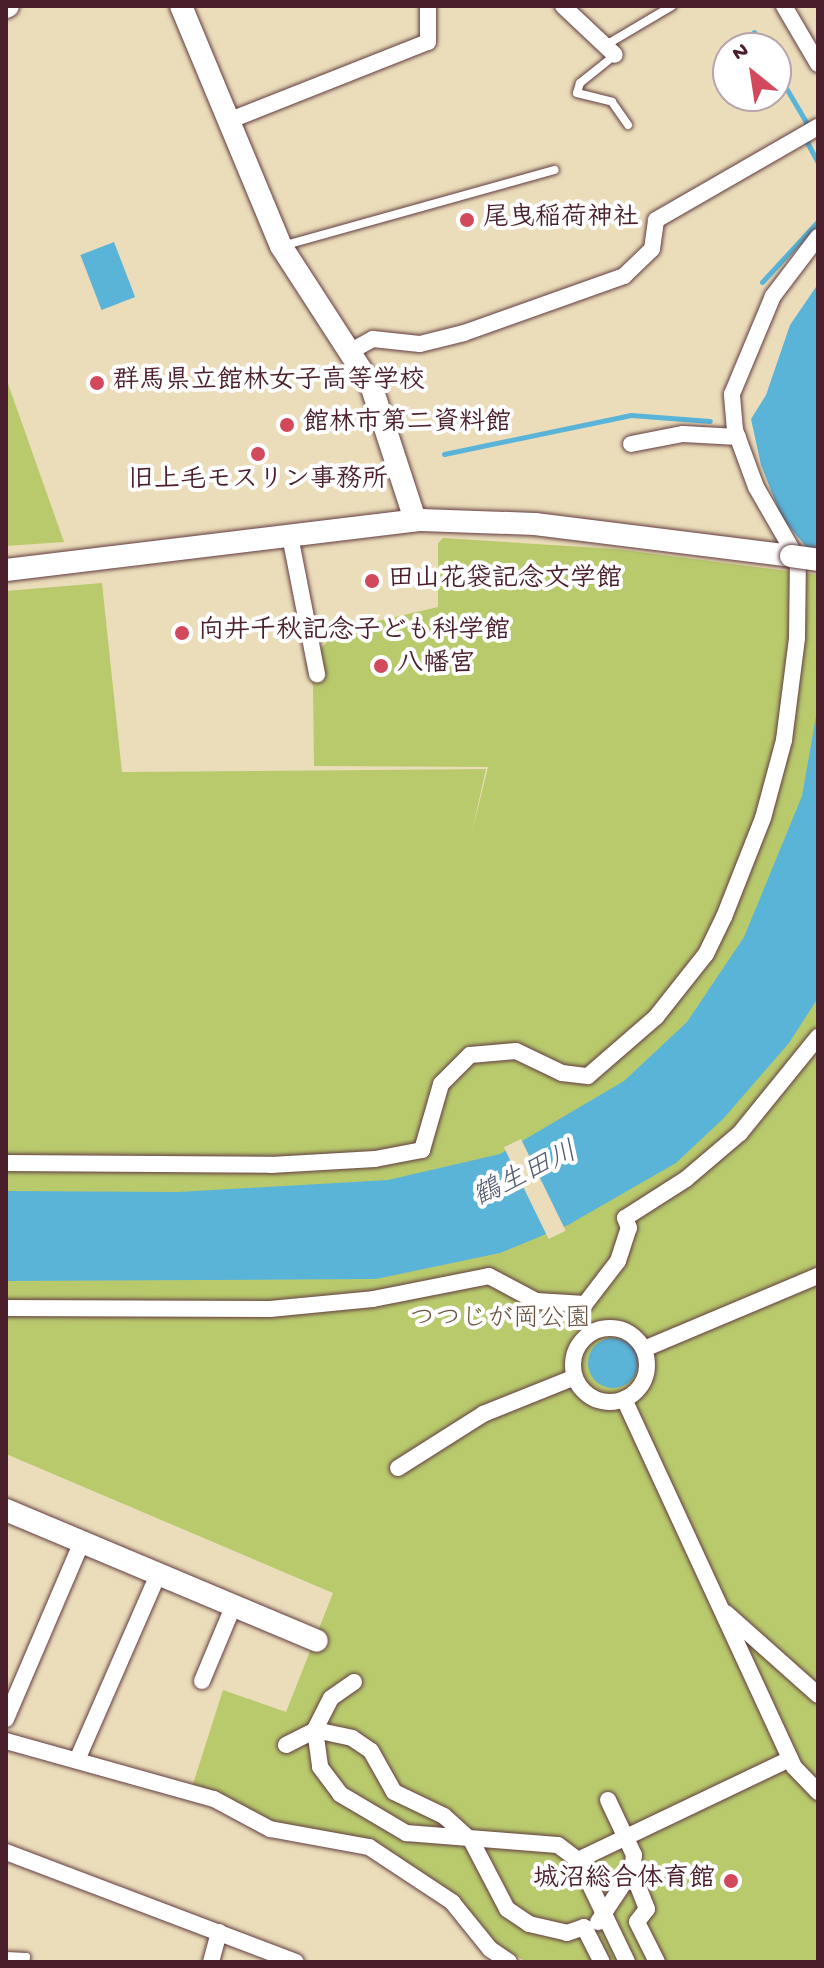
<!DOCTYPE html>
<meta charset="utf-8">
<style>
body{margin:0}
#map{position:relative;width:824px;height:1968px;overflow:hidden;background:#ebddba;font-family:"Gochi Hand","Klee One",sans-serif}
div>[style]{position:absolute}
.green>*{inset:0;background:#b9ca6d}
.water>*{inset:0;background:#5ab4d8;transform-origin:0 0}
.round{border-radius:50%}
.pier>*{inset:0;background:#ebddba;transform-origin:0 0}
.stream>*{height:5px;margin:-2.5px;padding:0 2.5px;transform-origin:2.5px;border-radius:2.5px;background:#5ab4d8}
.roads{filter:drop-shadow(0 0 2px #623c40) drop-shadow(0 0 2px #623c40)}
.lane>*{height:8px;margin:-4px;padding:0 4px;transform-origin:4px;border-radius:4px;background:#fff}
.street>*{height:16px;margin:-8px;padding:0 8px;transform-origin:8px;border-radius:8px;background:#fff}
.street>.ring{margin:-8px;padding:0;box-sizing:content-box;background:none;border:16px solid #fff;border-radius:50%}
.secondary>*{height:22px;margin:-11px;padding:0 11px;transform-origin:11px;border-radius:11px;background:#fff}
.bridges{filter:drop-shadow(0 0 2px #623c40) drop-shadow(0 0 2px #623c40)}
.secondary-bridge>*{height:22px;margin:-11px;padding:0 11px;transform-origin:11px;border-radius:11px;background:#fff}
.dots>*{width:22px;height:22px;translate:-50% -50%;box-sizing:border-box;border:4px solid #fff;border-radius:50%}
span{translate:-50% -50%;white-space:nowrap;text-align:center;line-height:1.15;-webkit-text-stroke:8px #fff;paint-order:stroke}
.poi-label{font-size:26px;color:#4a1f2b;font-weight:700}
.left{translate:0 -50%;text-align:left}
.right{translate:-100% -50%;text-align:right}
.park-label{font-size:26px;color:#6b523f}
.water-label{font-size:28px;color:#505b70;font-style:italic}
.frame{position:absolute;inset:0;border:8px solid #4a1f2b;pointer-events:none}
.north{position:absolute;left:712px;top:32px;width:80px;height:80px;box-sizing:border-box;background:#fff;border:2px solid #b7a5aa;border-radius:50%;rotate:330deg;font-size:22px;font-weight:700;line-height:32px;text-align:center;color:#4a1f2b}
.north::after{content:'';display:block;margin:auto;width:28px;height:36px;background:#d1495b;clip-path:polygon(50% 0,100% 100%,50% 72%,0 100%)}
</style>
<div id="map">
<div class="green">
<i style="clip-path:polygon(6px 378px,64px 542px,6px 546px)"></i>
<i style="clip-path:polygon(443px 538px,616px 549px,818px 575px,818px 1962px,526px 1962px,490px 1940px,404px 1861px,272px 1823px,192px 1787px,223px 1690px,286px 1712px,333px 1593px,6px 1454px,6px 591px,102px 583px,122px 772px,486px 769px,471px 836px,488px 767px,314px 766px,313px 686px,305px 664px,339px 630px,438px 607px,438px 543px)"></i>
</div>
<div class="water">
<i style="left:114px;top:242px;width:59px;height:36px;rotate:69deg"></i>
<i style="clip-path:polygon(818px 284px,818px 561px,782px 518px,761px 465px,751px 419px,766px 395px,790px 325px)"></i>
<i style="clip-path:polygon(818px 705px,818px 998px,789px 1043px,724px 1118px,676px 1163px,568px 1225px,500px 1253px,376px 1279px,6px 1281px,6px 1191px,178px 1192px,388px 1180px,500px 1154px,624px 1081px,687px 1022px,744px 937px,802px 796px)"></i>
<i class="round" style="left:588px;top:1338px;width:50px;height:50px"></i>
</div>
<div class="pier">
<i style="left:521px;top:1139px;width:102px;height:19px;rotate:64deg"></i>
</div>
<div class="stream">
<i style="left:754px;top:32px;width:18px;rotate:61deg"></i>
<i style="left:776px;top:71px;width:59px;rotate:59.5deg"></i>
<i style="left:806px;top:122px;width:22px;rotate:85deg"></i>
<i style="left:808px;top:144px;width:21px;rotate:62deg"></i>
<i style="left:762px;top:282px;width:83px;rotate:-47.4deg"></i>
<i style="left:444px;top:454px;width:191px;rotate:-11.8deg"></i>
<i style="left:631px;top:415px;width:79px;rotate:4.3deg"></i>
</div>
<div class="roads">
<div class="lane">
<i style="left:606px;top:45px;width:77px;rotate:-30.6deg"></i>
<i style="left:615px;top:55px;width:45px;rotate:141.3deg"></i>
<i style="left:580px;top:83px;width:10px;rotate:107deg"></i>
<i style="left:577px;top:93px;width:36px;rotate:14deg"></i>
<i style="left:612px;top:102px;width:28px;rotate:55deg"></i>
<i style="left:282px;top:246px;width:283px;rotate:-15.6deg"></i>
<i style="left:6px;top:1956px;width:20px;rotate:3deg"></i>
<i style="left:26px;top:1957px;width:5px;rotate:101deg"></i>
</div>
<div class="street">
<i style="left:563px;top:6px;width:71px;rotate:43.3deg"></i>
<i style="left:784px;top:6px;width:67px;rotate:59.6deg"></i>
<i style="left:228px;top:121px;width:215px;rotate:-21.6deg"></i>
<i style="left:428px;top:42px;width:36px;rotate:-90deg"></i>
<i style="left:353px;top:350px;width:23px;rotate:-29deg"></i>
<i style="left:373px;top:339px;width:47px;rotate:6.1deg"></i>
<i style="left:420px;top:344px;width:45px;rotate:-14deg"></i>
<i style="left:464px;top:333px;width:170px;rotate:-19.6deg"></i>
<i style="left:624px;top:276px;width:39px;rotate:-44deg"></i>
<i style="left:652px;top:249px;width:29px;rotate:-82deg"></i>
<i style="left:656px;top:220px;width:187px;rotate:-29.9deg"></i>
<i style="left:631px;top:444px;width:53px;rotate:-10.9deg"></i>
<i style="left:683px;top:434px;width:55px;rotate:3.1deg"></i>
<i style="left:290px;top:536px;width:141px;rotate:78.9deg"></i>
<i style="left:6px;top:1163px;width:265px;rotate:0.4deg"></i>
<i style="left:271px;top:1165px;width:104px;rotate:-3.3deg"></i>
<i style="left:375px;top:1159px;width:48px;rotate:-10.8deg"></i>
<i style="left:422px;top:1150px;width:69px;rotate:-73.9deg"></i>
<i style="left:441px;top:1084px;width:41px;rotate:-45deg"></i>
<i style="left:470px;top:1055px;width:46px;rotate:-5deg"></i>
<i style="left:516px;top:1051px;width:51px;rotate:25.6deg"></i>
<i style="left:562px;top:1073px;width:26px;rotate:7deg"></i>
<i style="left:588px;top:1076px;width:90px;rotate:-40.9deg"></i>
<i style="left:656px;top:1017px;width:80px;rotate:-51.6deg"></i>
<i style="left:706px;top:954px;width:41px;rotate:-64.1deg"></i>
<i style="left:724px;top:917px;width:106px;rotate:-68.5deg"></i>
<i style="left:763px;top:818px;width:81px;rotate:-74.9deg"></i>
<i style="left:784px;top:740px;width:103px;rotate:-82.7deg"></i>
<i style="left:797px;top:638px;width:78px;rotate:-89.3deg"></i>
<i style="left:798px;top:560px;width:84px;rotate:-119.9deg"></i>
<i style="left:756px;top:487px;width:61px;rotate:-110.2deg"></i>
<i style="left:735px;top:430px;width:36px;rotate:-95deg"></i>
<i style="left:732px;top:394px;width:106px;rotate:-67.3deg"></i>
<i style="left:773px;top:296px;width:74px;rotate:-52.7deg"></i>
<i style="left:6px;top:1308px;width:264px;rotate:0.2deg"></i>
<i style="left:270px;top:1309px;width:103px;rotate:-5.5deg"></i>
<i style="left:373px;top:1299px;width:118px;rotate:-11.2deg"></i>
<i style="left:489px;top:1276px;width:53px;rotate:28deg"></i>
<i style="left:536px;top:1301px;width:49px;rotate:3.5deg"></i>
<i style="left:585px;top:1304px;width:54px;rotate:-52.5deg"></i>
<i style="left:618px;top:1261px;width:35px;rotate:-72deg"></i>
<i style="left:629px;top:1228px;width:11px;rotate:-112deg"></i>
<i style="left:625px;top:1218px;width:72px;rotate:-32.6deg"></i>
<i style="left:686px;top:1179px;width:71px;rotate:-40.4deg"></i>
<i style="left:740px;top:1133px;width:124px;rotate:-50.9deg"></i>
<i class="ring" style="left:573px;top:1328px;width:58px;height:58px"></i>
<i style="left:644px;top:1349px;width:189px;rotate:-22.8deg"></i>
<i style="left:624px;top:1399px;width:405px;rotate:65.2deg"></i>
<i style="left:794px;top:1767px;width:35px;rotate:46deg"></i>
<i style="left:398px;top:1468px;width:101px;rotate:-32.4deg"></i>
<i style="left:483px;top:1414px;width:99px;rotate:-21.9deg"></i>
<i style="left:726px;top:1613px;width:123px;rotate:41.7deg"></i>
<i style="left:202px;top:1681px;width:80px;rotate:-67.3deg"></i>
<i style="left:354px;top:1682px;width:28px;rotate:145deg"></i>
<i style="left:331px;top:1698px;width:36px;rotate:117deg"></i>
<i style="left:315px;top:1730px;width:37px;rotate:82deg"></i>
<i style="left:320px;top:1767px;width:34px;rotate:53deg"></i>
<i style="left:340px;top:1794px;width:77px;rotate:30.6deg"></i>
<i style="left:406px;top:1833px;width:152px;rotate:4.5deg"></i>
<i style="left:558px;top:1845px;width:25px;rotate:37deg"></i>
<i style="left:578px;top:1860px;width:113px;rotate:64.3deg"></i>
<i style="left:6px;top:1719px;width:193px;rotate:-66.8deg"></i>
<i style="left:6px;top:1741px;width:216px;rotate:15.6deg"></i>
<i style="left:214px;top:1799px;width:64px;rotate:28.2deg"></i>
<i style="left:270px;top:1829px;width:101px;rotate:10.3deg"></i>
<i style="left:369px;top:1847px;width:100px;rotate:33.5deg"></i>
<i style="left:452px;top:1902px;width:60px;rotate:51deg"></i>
<i style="left:490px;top:1949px;width:23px;rotate:34deg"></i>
<i style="left:286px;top:1745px;width:33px;rotate:-27deg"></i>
<i style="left:315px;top:1730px;width:38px;rotate:12deg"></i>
<i style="left:352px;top:1738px;width:23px;rotate:34deg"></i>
<i style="left:371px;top:1751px;width:47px;rotate:60.7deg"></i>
<i style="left:394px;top:1792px;width:55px;rotate:25.6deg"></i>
<i style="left:444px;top:1816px;width:36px;rotate:42deg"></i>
<i style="left:471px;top:1840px;width:78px;rotate:62.4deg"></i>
<i style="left:507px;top:1909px;width:27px;rotate:34deg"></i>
<i style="left:529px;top:1924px;width:39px;rotate:13deg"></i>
<i style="left:567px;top:1933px;width:18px;rotate:-19deg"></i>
<i style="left:584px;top:1927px;width:39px;rotate:63deg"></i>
<i style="left:77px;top:1760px;width:202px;rotate:-66.4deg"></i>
<i style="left:608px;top:1800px;width:61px;rotate:64.7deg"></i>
<i style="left:634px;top:1855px;width:16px;rotate:97deg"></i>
<i style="left:632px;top:1871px;width:41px;rotate:68.5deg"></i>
<i style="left:647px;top:1909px;width:16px;rotate:128deg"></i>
<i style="left:637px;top:1922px;width:45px;rotate:63.4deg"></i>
<i style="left:6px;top:1852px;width:310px;rotate:20.8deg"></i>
<i style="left:578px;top:1860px;width:235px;rotate:-25.5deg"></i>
<i style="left:598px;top:1922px;width:61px;rotate:-56.3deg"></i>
<i style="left:211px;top:1962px;width:31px;rotate:-75deg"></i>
</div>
<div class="secondary">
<i style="left:181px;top:6px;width:260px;rotate:67.4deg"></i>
<i style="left:281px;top:246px;width:166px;rotate:57.1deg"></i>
<i style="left:371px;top:385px;width:142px;rotate:71.9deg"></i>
<i style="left:6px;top:7px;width:2px;rotate:-27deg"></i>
<i style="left:6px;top:570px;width:418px;rotate:-6.9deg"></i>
<i style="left:421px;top:520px;width:114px;rotate:2deg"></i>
<i style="left:535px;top:524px;width:258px;rotate:7.1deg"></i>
<i style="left:6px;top:1510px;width:337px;rotate:22.8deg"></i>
</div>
</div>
<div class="bridges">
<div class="secondary-bridge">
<i style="left:791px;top:556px;width:27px;rotate:8deg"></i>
</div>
</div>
<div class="dots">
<i style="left:467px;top:220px;background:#d1495b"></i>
<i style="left:97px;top:383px;background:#d1495b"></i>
<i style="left:287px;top:425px;background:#d1495b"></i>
<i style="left:258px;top:454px;background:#d1495b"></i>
<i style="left:372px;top:581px;background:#d1495b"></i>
<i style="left:182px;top:633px;background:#d1495b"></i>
<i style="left:381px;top:666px;background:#d1495b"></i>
<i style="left:731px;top:1881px;background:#d1495b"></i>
</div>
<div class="poi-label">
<span class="left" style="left:483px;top:220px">尾曳稲荷神社</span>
<span class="left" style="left:113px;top:383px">群馬県立館林女子高等学校</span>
<span class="left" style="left:303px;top:425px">館林市第二資料館</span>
<span style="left:258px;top:482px">旧上毛モスリン事務所</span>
<span class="left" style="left:388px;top:581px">田山花袋記念文学館</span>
<span class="left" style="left:198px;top:633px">向井千秋記念子ども科学館</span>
<span class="left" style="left:397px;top:666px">八幡宮</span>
<span class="right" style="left:715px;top:1881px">城沼総合体育館</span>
</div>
<div class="park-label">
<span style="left:500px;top:1321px">つつじが岡公園</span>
</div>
<div class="water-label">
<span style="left:526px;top:1176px;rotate:-26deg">鶴生田川</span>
</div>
<div class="frame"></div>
<div class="north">N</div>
</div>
